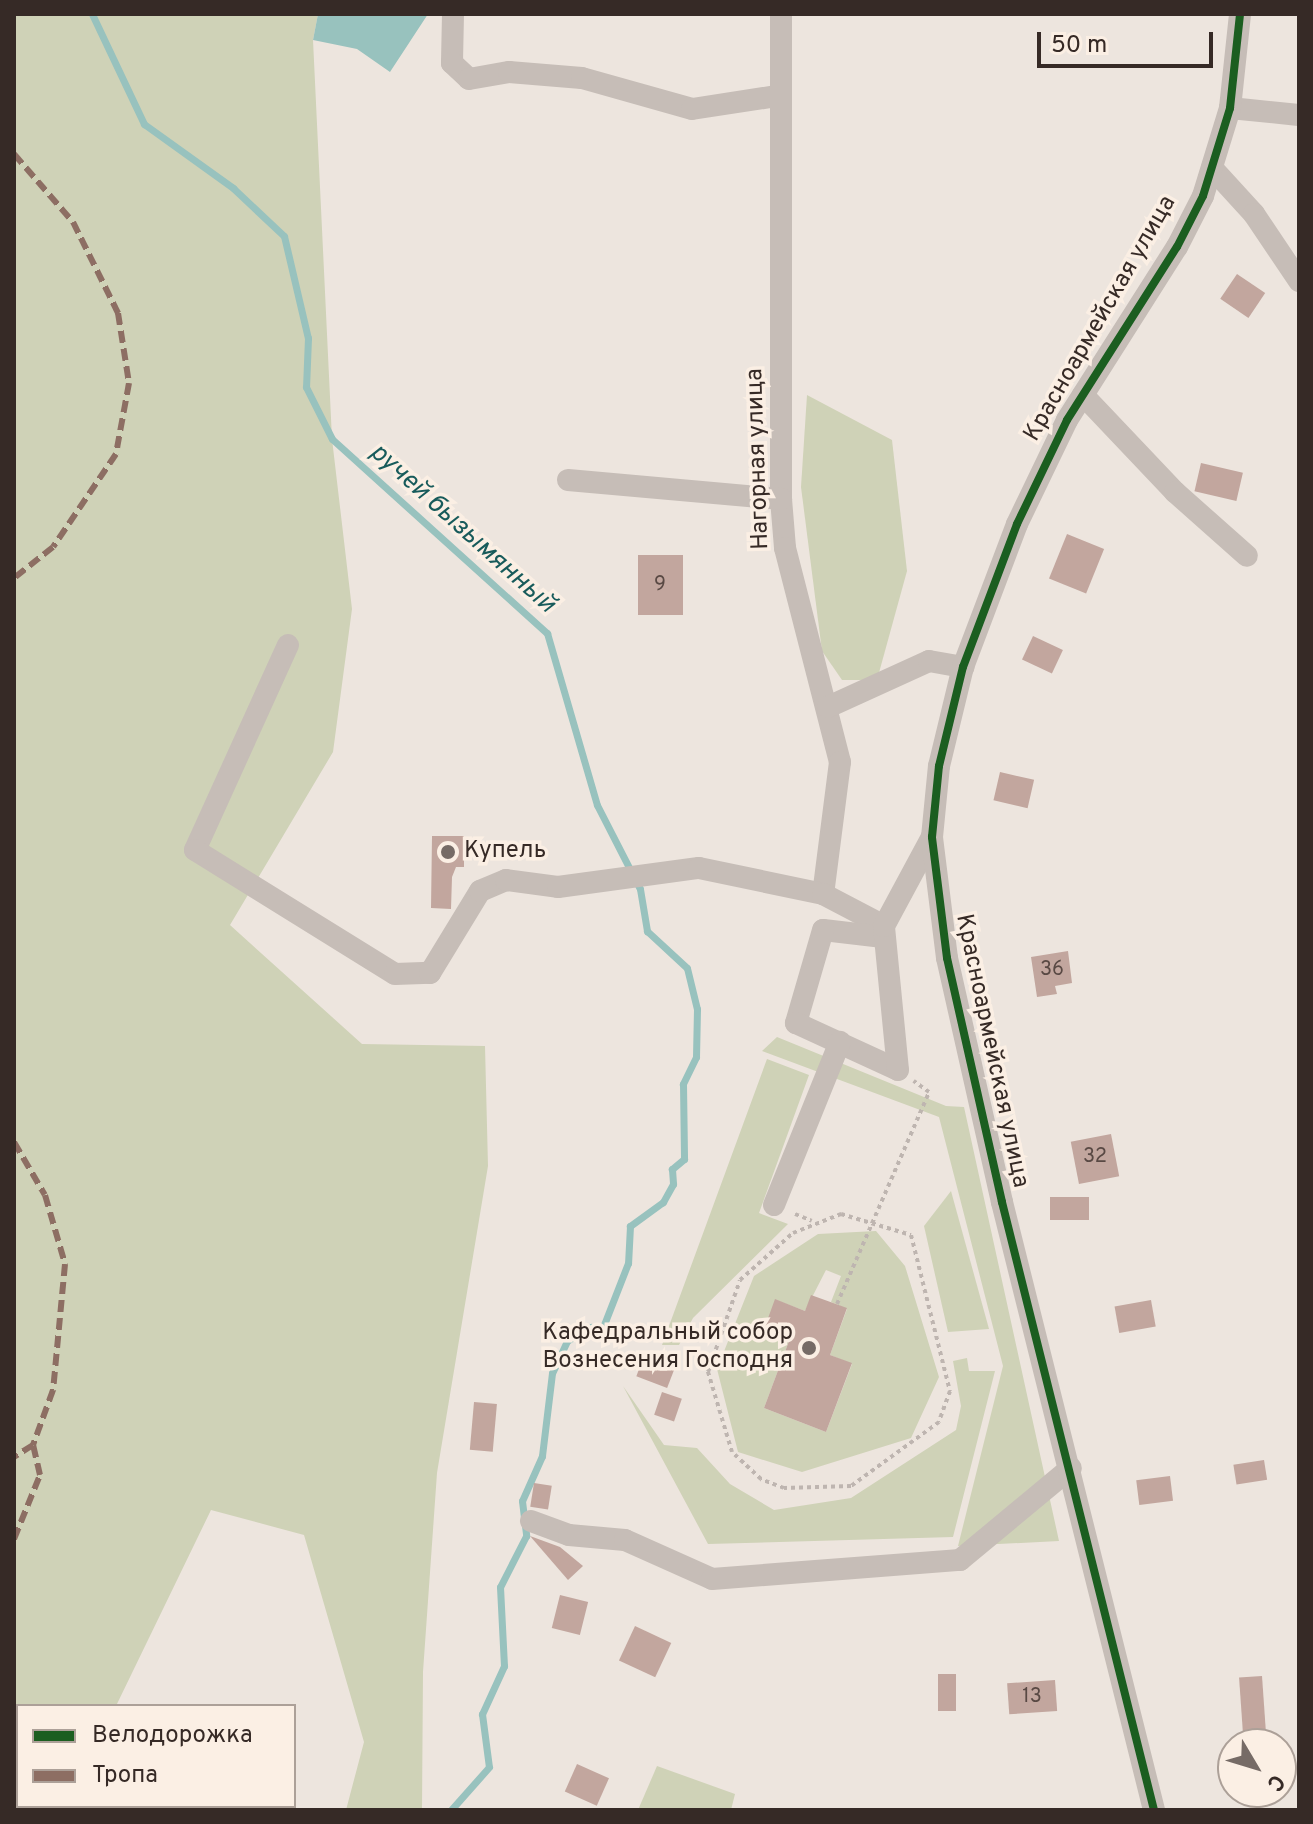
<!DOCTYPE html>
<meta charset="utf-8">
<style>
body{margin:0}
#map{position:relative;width:1313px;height:1824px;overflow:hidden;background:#ede5de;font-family:Overpass,sans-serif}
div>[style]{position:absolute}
.green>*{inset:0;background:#cfd2b7}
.water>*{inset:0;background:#98c2be}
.stream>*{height:7px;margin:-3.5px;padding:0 3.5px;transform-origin:3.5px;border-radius:3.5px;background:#98c2be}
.building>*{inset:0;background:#c2a69e;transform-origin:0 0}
.path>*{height:4px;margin-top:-2px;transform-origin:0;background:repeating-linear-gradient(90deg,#beb5b0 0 4px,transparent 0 8px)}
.minor>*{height:22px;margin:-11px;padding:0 11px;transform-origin:11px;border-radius:11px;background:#c6bdb7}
.quiet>*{height:6px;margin-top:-3px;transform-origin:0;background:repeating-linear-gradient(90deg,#8d6e63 0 12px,transparent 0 18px)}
.cycleway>*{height:8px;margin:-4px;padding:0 4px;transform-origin:4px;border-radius:4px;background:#1b5e20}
.dots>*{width:22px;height:22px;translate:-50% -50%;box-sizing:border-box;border:4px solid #fbefe4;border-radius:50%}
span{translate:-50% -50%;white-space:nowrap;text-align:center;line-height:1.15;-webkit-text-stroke:7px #fbefe4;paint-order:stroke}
.number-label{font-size:20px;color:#594944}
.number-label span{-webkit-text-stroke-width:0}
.street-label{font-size:24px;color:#362a26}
.poi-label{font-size:24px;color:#362a26}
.left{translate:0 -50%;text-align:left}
.right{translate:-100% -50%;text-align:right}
.water-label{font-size:26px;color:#185b5b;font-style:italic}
.frame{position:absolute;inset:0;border:16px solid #362a26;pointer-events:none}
.legend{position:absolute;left:16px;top:1704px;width:280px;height:104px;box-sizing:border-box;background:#fbefe4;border:2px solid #aca098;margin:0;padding:10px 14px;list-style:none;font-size:24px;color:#362a26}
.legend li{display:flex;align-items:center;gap:16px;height:40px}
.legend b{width:40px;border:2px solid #aca098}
.north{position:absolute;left:1217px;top:1728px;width:80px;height:80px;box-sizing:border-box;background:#fbefe4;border:2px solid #aca098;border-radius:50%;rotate:128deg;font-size:22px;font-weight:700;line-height:32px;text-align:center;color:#362a26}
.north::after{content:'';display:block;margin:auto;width:28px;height:36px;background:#766b66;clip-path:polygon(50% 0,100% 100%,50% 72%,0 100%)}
.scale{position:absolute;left:1037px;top:32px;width:176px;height:36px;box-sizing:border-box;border:4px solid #362a26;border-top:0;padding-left:10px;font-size:24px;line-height:28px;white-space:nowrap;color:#362a26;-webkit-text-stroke:6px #fbefe4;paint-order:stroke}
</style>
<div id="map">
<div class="green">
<i style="clip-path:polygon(14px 14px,318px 14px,313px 40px,332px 439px,352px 609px,333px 752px,230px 925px,362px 1044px,485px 1046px,488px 1166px,437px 1473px,423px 1672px,422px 1810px,346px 1810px,364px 1742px,304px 1535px,211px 1510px,116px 1706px,18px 1706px,18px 1806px,53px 1806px,14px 1810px)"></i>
<i style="clip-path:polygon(807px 395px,892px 440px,907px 571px,877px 680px,842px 680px,822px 651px,801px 487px)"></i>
<i style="clip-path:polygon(777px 1037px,946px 1106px,964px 1107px,1059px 1541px,958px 1546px,1003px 1366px,939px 1117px,762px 1051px)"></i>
<i style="clip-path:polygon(767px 1059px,809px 1075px,759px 1213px,788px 1224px,693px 1318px,679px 1345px,662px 1345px)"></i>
<i style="clip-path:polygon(951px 1191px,989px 1329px,948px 1332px,924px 1226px)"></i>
<i style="clip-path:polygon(evenodd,876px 1231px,905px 1266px,939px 1377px,911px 1438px,802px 1472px,738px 1452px,717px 1369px,754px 1276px,818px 1234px,876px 1231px,826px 1270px,841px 1276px,831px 1302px,847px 1309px,830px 1355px,852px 1364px,826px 1432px,764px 1408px,789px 1341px,776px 1300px,805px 1311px,826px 1270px)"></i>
<i style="clip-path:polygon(967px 1358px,969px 1371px,995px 1371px,953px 1537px,708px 1544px,623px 1386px,664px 1445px,697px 1448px,730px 1484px,774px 1510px,851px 1498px,956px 1430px,961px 1406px,953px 1361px)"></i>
<i style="clip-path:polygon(657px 1766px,735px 1794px,731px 1810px,638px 1810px)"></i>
</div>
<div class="water">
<i style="clip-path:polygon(318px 14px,428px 14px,390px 72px,357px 49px,313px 40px)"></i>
</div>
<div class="stream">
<i style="left:92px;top:14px;width:122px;rotate:64.7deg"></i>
<i style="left:144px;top:124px;width:110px;rotate:35.7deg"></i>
<i style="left:233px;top:188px;width:70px;rotate:43.3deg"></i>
<i style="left:284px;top:236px;width:105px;rotate:76.8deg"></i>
<i style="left:308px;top:338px;width:49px;rotate:92.3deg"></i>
<i style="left:306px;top:387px;width:58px;rotate:63.4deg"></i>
<i style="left:332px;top:439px;width:290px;rotate:42.1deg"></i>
<i style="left:547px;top:633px;width:179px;rotate:73.8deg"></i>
<i style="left:597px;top:805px;width:94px;rotate:62.9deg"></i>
<i style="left:640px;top:889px;width:43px;rotate:80.5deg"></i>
<i style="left:647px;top:931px;width:54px;rotate:42.8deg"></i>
<i style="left:687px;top:968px;width:42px;rotate:76.3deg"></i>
<i style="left:697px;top:1009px;width:48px;rotate:91.2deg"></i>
<i style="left:696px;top:1057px;width:30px;rotate:116deg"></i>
<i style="left:683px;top:1084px;width:75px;rotate:89.2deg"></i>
<i style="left:684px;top:1159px;width:16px;rotate:140deg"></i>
<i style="left:672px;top:1169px;width:15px;rotate:86deg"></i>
<i style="left:673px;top:1184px;width:21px;rotate:119deg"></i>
<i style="left:663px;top:1202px;width:41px;rotate:144deg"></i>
<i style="left:630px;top:1226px;width:37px;rotate:93deg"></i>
<i style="left:628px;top:1263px;width:69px;rotate:111.3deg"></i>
<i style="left:603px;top:1327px;width:12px;rotate:180deg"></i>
<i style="left:591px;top:1327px;width:28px;rotate:150deg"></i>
<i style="left:567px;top:1341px;width:35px;rotate:115deg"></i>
<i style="left:552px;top:1373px;width:84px;rotate:96.9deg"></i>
<i style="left:542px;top:1456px;width:49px;rotate:114deg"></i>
<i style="left:522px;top:1501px;width:35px;rotate:83deg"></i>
<i style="left:526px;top:1536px;width:57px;rotate:117deg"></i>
<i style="left:500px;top:1587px;width:79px;rotate:87.1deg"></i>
<i style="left:504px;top:1666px;width:53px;rotate:114.6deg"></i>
<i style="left:482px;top:1714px;width:53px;rotate:82.5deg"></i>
<i style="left:489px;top:1767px;width:57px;rotate:131.5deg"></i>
</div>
<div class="building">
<i style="left:1237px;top:274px;width:34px;height:30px;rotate:34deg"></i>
<i style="left:1201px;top:463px;width:43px;height:29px;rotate:13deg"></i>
<i style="left:1067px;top:534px;width:40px;height:48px;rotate:22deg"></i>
<i style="left:638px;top:555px;width:45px;height:60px"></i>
<i style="left:1033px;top:636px;width:33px;height:26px;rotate:25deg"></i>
<i style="left:1000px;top:772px;width:35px;height:29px;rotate:13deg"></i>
<i style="clip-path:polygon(432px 836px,464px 836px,464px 867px,456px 867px,452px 877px,451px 909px,431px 908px)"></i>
<i style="clip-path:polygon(1068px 951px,1072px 983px,1055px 986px,1057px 994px,1037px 997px,1031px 957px)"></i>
<i style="left:1111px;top:1134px;width:43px;height:41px;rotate:79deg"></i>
<i style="left:1089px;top:1197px;width:23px;height:39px;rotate:90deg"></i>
<i style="clip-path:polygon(811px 1295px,847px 1308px,830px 1355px,852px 1363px,826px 1432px,764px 1408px,789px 1341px,763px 1332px,775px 1299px,805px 1311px)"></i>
<i style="left:1151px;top:1300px;width:27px;height:37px;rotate:80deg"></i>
<i style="left:646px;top:1351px;width:33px;height:27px;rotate:21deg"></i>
<i style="left:662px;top:1392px;width:21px;height:24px;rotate:19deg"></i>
<i style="left:474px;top:1402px;width:23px;height:48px;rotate:5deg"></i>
<i style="left:1264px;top:1460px;width:20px;height:31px;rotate:81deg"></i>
<i style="left:1170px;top:1476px;width:25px;height:34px;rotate:83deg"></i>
<i style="left:534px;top:1483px;width:18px;height:24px;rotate:9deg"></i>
<i style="clip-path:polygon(530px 1536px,560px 1547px,583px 1566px,568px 1580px)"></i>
<i style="left:560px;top:1595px;width:29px;height:34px;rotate:14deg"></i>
<i style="left:635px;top:1626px;width:40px;height:38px;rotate:25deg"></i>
<i style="left:938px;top:1674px;width:18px;height:37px"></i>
<i style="left:1262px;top:1676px;width:58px;height:23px;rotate:86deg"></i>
<i style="left:1055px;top:1680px;width:31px;height:48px;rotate:86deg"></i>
<i style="left:577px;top:1764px;width:35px;height:30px;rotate:24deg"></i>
</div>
<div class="path">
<i style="left:795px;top:1214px;width:18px;rotate:22deg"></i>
<i style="left:841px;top:1214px;width:73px;rotate:16.7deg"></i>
<i style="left:911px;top:1235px;width:161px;rotate:76deg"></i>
<i style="left:950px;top:1391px;width:33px;rotate:110deg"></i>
<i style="left:939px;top:1422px;width:109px;rotate:144deg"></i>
<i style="left:851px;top:1486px;width:67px;rotate:178.3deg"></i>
<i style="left:784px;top:1488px;width:25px;rotate:-159deg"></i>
<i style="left:761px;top:1479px;width:40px;rotate:-137deg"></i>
<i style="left:732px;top:1452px;width:84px;rotate:-106.7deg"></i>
<i style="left:708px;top:1372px;width:97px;rotate:-70.8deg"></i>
<i style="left:740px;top:1280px;width:71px;rotate:-41.6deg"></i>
<i style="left:793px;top:1233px;width:52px;rotate:-21.6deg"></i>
<i style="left:837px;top:1304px;width:231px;rotate:-66.5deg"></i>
<i style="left:929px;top:1092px;width:19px;rotate:-144deg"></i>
</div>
<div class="minor">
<i style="left:453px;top:14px;width:49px;rotate:91.2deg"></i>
<i style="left:452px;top:63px;width:23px;rotate:43deg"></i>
<i style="left:469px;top:79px;width:41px;rotate:-9.9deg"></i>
<i style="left:509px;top:72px;width:73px;rotate:4.7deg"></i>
<i style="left:582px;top:78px;width:114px;rotate:15.7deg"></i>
<i style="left:692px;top:109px;width:86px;rotate:-8.7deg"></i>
<i style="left:781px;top:14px;width:485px;rotate:90deg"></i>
<i style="left:781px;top:499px;width:49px;rotate:85.3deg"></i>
<i style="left:785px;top:548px;width:221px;rotate:75.6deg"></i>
<i style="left:840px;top:762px;width:133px;rotate:97.3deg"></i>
<i style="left:1230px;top:108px;width:69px;rotate:5.8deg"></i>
<i style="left:1212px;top:168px;width:62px;rotate:47.6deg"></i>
<i style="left:1254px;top:214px;width:81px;rotate:56.1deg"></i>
<i style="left:1083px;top:395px;width:134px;rotate:46.5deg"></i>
<i style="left:1175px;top:492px;width:96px;rotate:41.6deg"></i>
<i style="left:568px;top:480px;width:214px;rotate:5.1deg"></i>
<i style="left:288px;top:645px;width:225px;rotate:114.4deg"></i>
<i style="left:195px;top:850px;width:235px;rotate:31.8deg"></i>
<i style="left:395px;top:974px;width:35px;rotate:-2deg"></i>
<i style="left:430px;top:973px;width:96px;rotate:-58.6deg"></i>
<i style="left:480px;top:891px;width:28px;rotate:-23deg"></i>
<i style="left:506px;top:880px;width:52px;rotate:7.7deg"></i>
<i style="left:558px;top:887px;width:142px;rotate:-7.7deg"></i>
<i style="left:699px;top:868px;width:127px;rotate:11.8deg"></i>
<i style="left:823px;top:894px;width:69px;rotate:27.7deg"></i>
<i style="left:828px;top:707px;width:111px;rotate:-24.5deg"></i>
<i style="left:929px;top:661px;width:35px;rotate:10deg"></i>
<i style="left:883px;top:937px;width:60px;rotate:-173.3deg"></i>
<i style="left:823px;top:930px;width:97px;rotate:106.2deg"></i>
<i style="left:796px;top:1023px;width:112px;rotate:24.7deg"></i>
<i style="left:898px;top:1070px;width:145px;rotate:-95.6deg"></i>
<i style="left:884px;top:926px;width:101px;rotate:-61.7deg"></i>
<i style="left:774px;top:1205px;width:176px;rotate:-68deg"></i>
<i style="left:531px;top:1521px;width:40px;rotate:20.2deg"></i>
<i style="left:569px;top:1535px;width:56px;rotate:5.1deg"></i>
<i style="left:625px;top:1540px;width:95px;rotate:24.1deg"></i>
<i style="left:712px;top:1579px;width:249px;rotate:-4.4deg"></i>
<i style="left:960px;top:1560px;width:144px;rotate:-39.7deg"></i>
<i style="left:1154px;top:1810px;width:627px;rotate:-104.04deg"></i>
<i style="left:1002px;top:1202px;width:250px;rotate:-102.7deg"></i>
<i style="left:947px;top:958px;width:122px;rotate:-97.1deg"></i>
<i style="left:932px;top:837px;width:71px;rotate:-84.4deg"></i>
<i style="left:939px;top:766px;width:102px;rotate:-76.4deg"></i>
<i style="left:963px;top:667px;width:153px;rotate:-69.3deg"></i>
<i style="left:1017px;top:524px;width:115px;rotate:-64.3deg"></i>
<i style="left:1067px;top:420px;width:205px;rotate:-57.6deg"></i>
<i style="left:1177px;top:247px;width:57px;rotate:-63deg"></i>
<i style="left:1203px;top:196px;width:92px;rotate:-72.9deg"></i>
<i style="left:1230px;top:108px;width:95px;rotate:-83.9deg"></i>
</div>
<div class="quiet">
<i style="left:14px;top:154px;width:90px;rotate:49.1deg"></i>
<i style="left:73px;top:222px;width:102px;rotate:63.7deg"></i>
<i style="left:118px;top:313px;width:71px;rotate:81.1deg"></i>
<i style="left:129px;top:383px;width:72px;rotate:100.4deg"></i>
<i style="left:116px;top:454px;width:112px;rotate:124.1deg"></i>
<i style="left:53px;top:547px;width:50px;rotate:141.5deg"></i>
<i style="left:14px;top:1142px;width:61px;rotate:59.7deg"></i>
<i style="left:45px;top:1195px;width:72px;rotate:73.8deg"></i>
<i style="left:65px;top:1264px;width:127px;rotate:95.4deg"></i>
<i style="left:53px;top:1390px;width:59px;rotate:110deg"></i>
<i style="left:33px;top:1445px;width:22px;rotate:148deg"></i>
<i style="left:14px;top:1539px;width:69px;rotate:-67.9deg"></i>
<i style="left:40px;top:1475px;width:31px;rotate:-103deg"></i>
</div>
<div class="cycleway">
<i style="left:1154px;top:1810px;width:627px;rotate:-104.04deg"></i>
<i style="left:1002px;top:1202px;width:250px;rotate:-102.7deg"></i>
<i style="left:947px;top:958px;width:122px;rotate:-97.1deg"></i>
<i style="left:932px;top:837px;width:71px;rotate:-84.4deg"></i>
<i style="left:939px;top:766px;width:102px;rotate:-76.4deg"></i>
<i style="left:963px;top:667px;width:153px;rotate:-69.3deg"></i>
<i style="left:1017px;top:524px;width:115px;rotate:-64.3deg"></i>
<i style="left:1067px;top:420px;width:205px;rotate:-57.6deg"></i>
<i style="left:1177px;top:247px;width:57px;rotate:-63deg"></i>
<i style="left:1203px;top:196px;width:92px;rotate:-72.9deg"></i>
<i style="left:1230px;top:108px;width:95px;rotate:-83.9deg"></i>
</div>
<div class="dots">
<i style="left:448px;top:852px;background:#766b66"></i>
<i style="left:809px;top:1348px;background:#766b66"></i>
</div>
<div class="number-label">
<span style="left:660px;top:585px">9</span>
<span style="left:1052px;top:970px">36</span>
<span style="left:1095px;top:1157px">32</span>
<span style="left:1032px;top:1697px">13</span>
</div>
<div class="street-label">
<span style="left:1101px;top:319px;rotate:-60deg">Красноармейская улица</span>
<span style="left:759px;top:459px;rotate:-92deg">Нагорная улица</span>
<span style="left:991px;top:1051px;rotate:78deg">Красноармейская улица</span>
</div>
<div class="poi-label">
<span class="left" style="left:464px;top:852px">Купель</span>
<span class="right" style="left:793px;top:1348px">Кафедральный собор<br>Вознесения Господня</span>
</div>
<div class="water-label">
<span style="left:462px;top:529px;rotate:42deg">ручей бызымянный</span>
</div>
<div class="frame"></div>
<ul class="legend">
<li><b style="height:10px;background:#1b5e20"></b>Велодорожка</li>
<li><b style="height:10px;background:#8d6e63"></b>Тропа</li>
</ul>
<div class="north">С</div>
<div class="scale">50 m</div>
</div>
